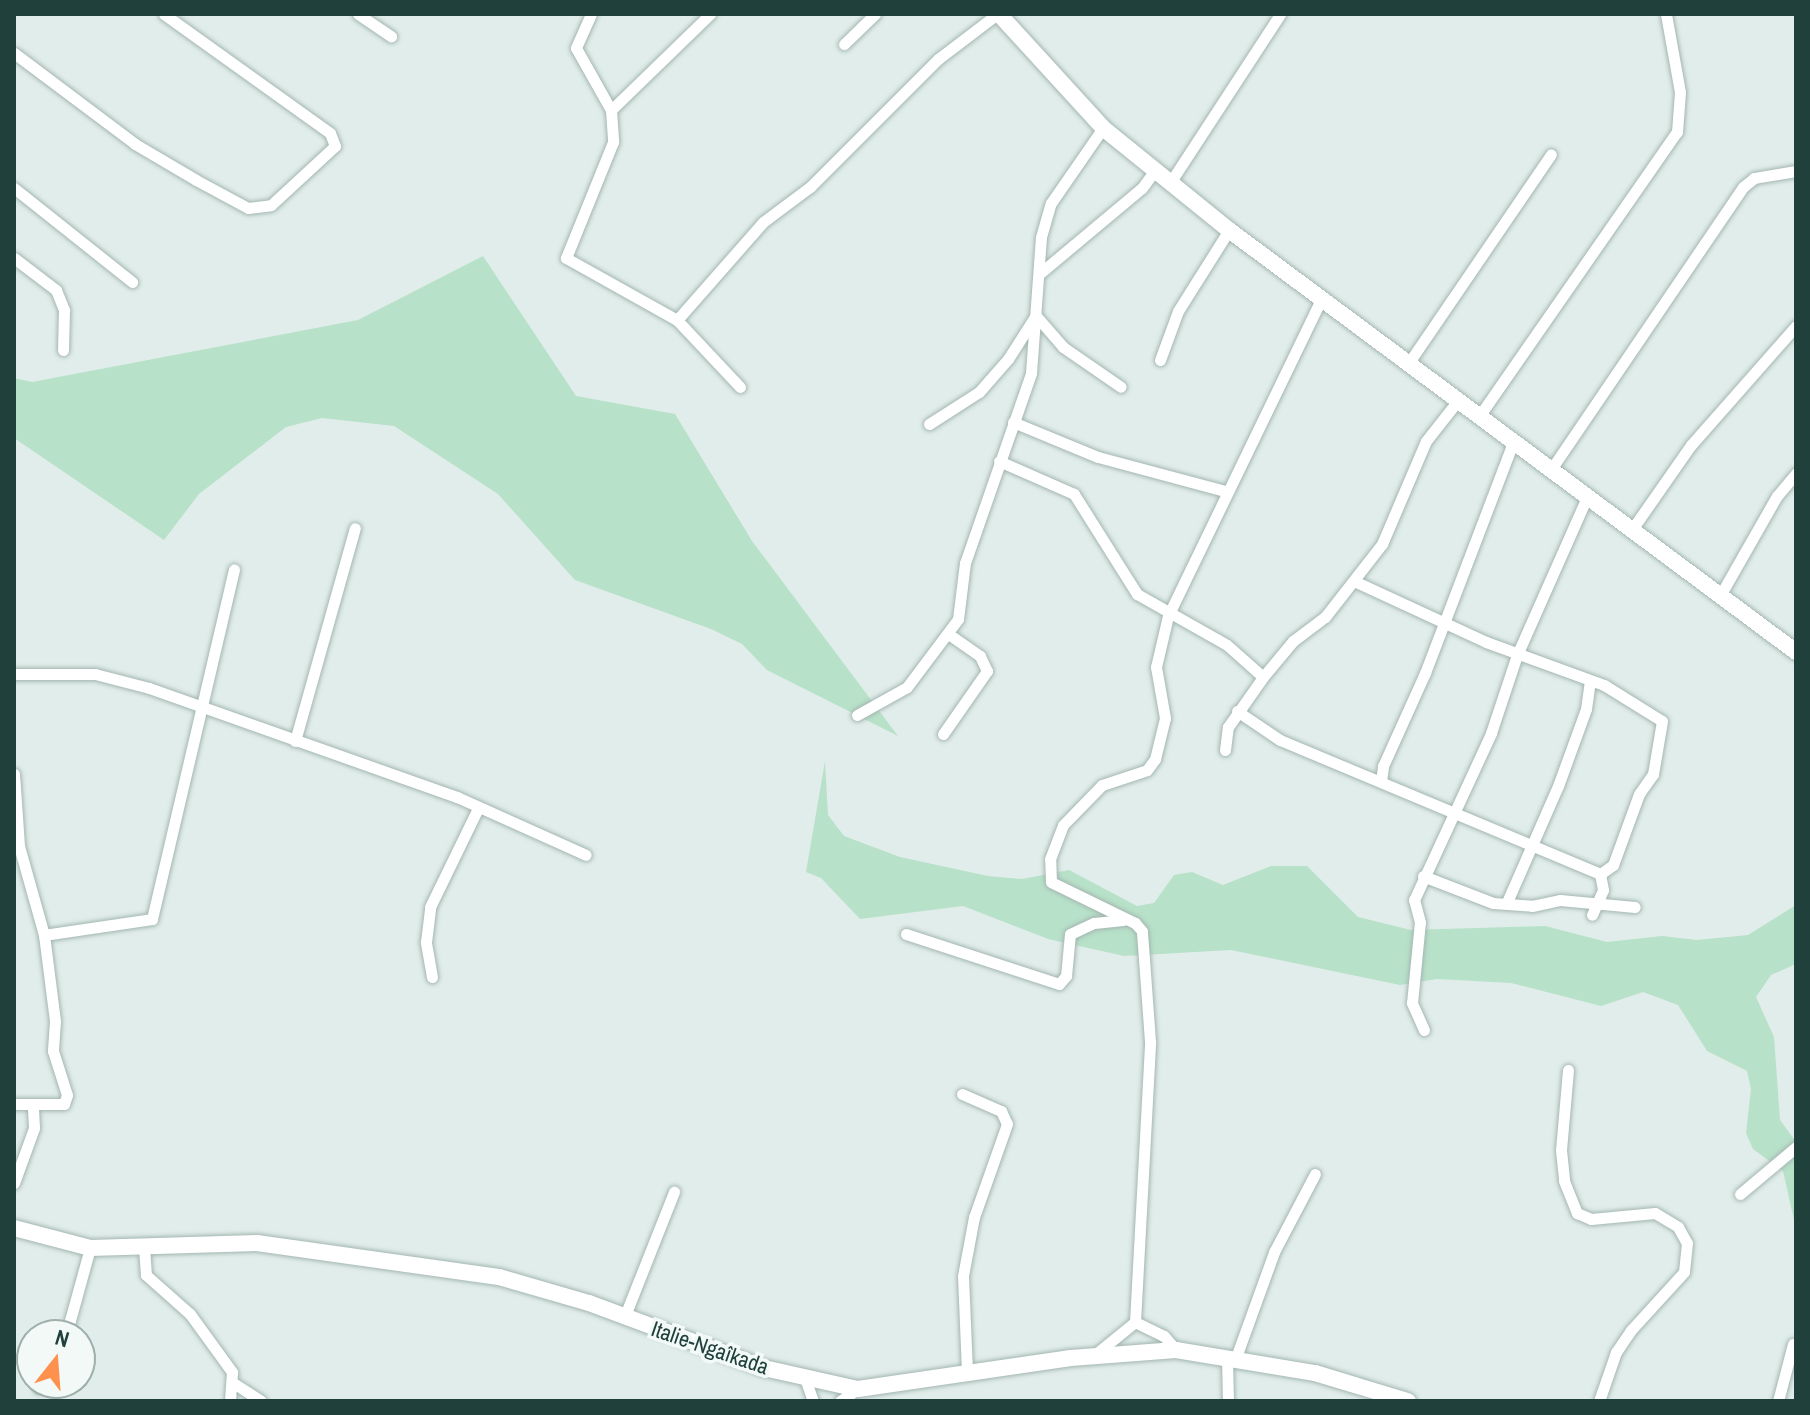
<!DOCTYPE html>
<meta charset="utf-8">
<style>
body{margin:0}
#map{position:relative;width:1810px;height:1415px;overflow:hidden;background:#e1edea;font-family:"Archivo Narrow",sans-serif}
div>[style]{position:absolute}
.green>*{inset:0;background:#b8e1c9}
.roads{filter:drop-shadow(0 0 2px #a3b6b2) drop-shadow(0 0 2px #a3b6b2)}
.street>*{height:11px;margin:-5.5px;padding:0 5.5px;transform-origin:5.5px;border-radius:5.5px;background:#fff}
.secondary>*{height:16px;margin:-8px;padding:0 8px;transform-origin:8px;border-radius:8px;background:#fff}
span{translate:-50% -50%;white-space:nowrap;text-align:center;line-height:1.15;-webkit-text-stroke:7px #f2f9f7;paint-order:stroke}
.street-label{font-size:22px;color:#20403c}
.frame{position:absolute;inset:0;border:16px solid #20403c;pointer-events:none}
.north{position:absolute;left:16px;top:1319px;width:80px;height:80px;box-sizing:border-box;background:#f2f9f7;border:2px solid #9eafac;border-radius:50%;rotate:17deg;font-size:22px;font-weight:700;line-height:32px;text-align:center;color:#20403c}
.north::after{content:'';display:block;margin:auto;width:28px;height:36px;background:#ff914e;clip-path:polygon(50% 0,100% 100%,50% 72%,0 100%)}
</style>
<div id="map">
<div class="green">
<i style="clip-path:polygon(483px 256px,576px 396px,675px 414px,752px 541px,898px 736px,767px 670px,742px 644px,711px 629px,575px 580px,498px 494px,394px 426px,322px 418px,286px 427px,199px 494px,164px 540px,14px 438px,14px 378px,32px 382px,358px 320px)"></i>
<i style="clip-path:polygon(825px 761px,828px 815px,844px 836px,900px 857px,988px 876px,1022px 879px,1069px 870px,1137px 906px,1154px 903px,1174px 875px,1192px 872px,1223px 885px,1271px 866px,1307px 866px,1358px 917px,1411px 930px,1545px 926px,1607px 942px,1662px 936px,1697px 940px,1748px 935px,1796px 905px,1796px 964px,1771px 975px,1756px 997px,1774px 1037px,1780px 1120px,1796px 1142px,1796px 1229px,1783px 1171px,1753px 1149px,1746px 1133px,1751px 1089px,1747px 1071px,1707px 1051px,1678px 1005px,1643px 992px,1601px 1006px,1511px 983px,1437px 979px,1400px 985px,1231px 950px,1124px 956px,1048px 939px,963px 906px,860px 919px,821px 878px,806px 872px)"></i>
</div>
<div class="roads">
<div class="street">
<i style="left:358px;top:14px;width:40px;rotate:34deg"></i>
<i style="left:591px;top:14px;width:37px;rotate:114deg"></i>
<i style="left:576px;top:48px;width:71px;rotate:60.6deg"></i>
<i style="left:611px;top:110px;width:32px;rotate:86deg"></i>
<i style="left:613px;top:142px;width:125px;rotate:112.1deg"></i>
<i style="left:566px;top:258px;width:127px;rotate:29.2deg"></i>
<i style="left:677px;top:320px;width:92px;rotate:46.8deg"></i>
<i style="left:844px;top:44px;width:43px;rotate:-44.1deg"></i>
<i style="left:14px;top:53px;width:151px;rotate:36.9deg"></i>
<i style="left:135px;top:144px;width:71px;rotate:30.5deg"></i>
<i style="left:196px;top:180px;width:59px;rotate:28.3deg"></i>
<i style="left:248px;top:208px;width:23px;rotate:-7deg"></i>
<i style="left:271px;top:205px;width:87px;rotate:-42.7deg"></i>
<i style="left:335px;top:146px;width:14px;rotate:-111deg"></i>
<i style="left:330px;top:133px;width:204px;rotate:-144.4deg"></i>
<i style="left:611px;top:110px;width:138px;rotate:-44.1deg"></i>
<i style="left:1170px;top:183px;width:202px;rotate:-56.9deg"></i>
<i style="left:14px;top:188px;width:151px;rotate:38.5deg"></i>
<i style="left:14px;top:258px;width:53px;rotate:37.3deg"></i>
<i style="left:56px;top:290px;width:22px;rotate:68deg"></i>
<i style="left:64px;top:310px;width:40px;rotate:91.4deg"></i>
<i style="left:1039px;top:274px;width:134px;rotate:-39.9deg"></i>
<i style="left:1142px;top:188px;width:22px;rotate:-54deg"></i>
<i style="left:1037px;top:317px;width:40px;rotate:49deg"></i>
<i style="left:1063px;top:347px;width:70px;rotate:34.6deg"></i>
<i style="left:677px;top:320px;width:130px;rotate:-48.7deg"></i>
<i style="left:763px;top:222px;width:59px;rotate:-36.7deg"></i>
<i style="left:810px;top:187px;width:181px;rotate:-45deg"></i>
<i style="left:938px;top:59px;width:74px;rotate:-37.3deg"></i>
<i style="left:1160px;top:360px;width:52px;rotate:-69.8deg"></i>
<i style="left:1178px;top:311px;width:96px;rotate:-57.8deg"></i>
<i style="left:1410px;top:361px;width:250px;rotate:-55.7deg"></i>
<i style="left:1480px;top:415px;width:345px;rotate:-55.2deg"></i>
<i style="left:1677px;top:132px;width:40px;rotate:-85.7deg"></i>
<i style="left:1680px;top:92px;width:79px;rotate:-100.2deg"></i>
<i style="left:1013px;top:422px;width:92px;rotate:22.4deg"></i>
<i style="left:1098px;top:457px;width:131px;rotate:15deg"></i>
<i style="left:929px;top:424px;width:59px;rotate:-32.6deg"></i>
<i style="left:979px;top:392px;width:44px;rotate:-48.7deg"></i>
<i style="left:1008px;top:359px;width:52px;rotate:-57.5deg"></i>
<i style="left:999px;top:461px;width:82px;rotate:23.7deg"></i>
<i style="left:1074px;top:494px;width:118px;rotate:57.8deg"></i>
<i style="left:1137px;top:594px;width:103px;rotate:29.5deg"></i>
<i style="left:1227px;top:645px;width:48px;rotate:41.6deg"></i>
<i style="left:1552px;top:468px;width:340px;rotate:-55.8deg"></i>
<i style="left:1743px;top:187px;width:14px;rotate:-39deg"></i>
<i style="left:1754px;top:178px;width:43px;rotate:-9.5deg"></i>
<i style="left:1633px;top:528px;width:101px;rotate:-55.1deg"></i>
<i style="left:1691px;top:445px;width:159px;rotate:-48.6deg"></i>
<i style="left:1354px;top:581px;width:145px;rotate:24.8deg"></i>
<i style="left:1486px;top:642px;width:126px;rotate:20deg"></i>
<i style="left:1604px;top:685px;width:68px;rotate:31.8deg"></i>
<i style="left:1662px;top:721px;width:54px;rotate:99.6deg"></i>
<i style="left:1653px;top:774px;width:24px;rotate:125deg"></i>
<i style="left:1639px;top:794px;width:76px;rotate:110.1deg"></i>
<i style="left:1613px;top:865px;width:16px;rotate:145deg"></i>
<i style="left:1600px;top:874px;width:16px;rotate:79deg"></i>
<i style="left:1603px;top:890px;width:27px;rotate:114deg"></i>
<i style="left:1721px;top:594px;width:113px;rotate:-60.3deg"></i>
<i style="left:1777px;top:496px;width:30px;rotate:-50deg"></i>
<i style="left:14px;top:674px;width:81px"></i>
<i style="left:95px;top:674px;width:56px;rotate:14.5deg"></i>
<i style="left:149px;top:688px;width:327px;rotate:19.5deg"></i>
<i style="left:457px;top:797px;width:141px;rotate:24.2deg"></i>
<i style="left:1237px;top:711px;width:52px;rotate:34deg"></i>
<i style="left:1280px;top:740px;width:347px;rotate:22.7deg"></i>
<i style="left:857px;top:715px;width:57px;rotate:-29.2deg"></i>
<i style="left:907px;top:687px;width:85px;rotate:-53.1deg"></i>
<i style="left:958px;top:619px;width:56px;rotate:-82.9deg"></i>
<i style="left:965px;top:563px;width:201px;rotate:-70.8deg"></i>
<i style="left:1031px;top:373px;width:136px;rotate:-85.8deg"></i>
<i style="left:1041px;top:237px;width:35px;rotate:-74deg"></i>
<i style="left:1051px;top:203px;width:91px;rotate:-55.3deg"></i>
<i style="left:943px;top:734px;width:77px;rotate:-55.1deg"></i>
<i style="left:987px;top:671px;width:17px;rotate:-115deg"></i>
<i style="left:980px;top:656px;width:38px;rotate:-145deg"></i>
<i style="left:295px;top:741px;width:221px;rotate:-74.3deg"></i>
<i style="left:1225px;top:750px;width:23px;rotate:-83deg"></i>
<i style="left:1228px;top:727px;width:61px;rotate:-55deg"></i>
<i style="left:1263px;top:677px;width:47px;rotate:-50.2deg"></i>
<i style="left:1293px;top:641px;width:40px;rotate:-37deg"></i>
<i style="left:1325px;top:617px;width:93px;rotate:-52deg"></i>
<i style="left:1382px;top:544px;width:112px;rotate:-66.9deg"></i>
<i style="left:1426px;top:441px;width:53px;rotate:-51.8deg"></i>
<i style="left:14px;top:774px;width:72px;rotate:86deg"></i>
<i style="left:19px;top:846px;width:92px;rotate:74.3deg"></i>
<i style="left:44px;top:935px;width:87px;rotate:82.7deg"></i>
<i style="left:55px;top:1021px;width:30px;rotate:94deg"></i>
<i style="left:53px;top:1051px;width:46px;rotate:72.3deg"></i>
<i style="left:67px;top:1095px;width:9px;rotate:108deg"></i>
<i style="left:64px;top:1104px;width:50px;rotate:180deg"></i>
<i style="left:1381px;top:781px;width:15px;rotate:-82deg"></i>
<i style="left:1383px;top:766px;width:102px;rotate:-65.7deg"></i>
<i style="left:1425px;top:673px;width:249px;rotate:-69.1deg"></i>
<i style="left:1423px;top:876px;width:75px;rotate:21.1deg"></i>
<i style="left:1493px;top:903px;width:39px;rotate:4deg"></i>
<i style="left:1532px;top:906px;width:29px;rotate:-12deg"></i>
<i style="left:1560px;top:900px;width:75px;rotate:5.3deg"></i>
<i style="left:1507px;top:902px;width:127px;rotate:-66.3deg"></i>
<i style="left:1558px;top:786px;width:82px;rotate:-70deg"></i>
<i style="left:1586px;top:709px;width:27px;rotate:-82deg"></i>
<i style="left:906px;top:934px;width:161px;rotate:18.1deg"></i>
<i style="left:1059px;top:984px;width:11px;rotate:-49deg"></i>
<i style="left:1066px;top:976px;width:42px;rotate:-84.6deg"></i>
<i style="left:1070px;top:934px;width:26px;rotate:-25deg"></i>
<i style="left:1094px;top:923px;width:29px;rotate:-6deg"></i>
<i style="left:44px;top:935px;width:109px;rotate:-8.4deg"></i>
<i style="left:152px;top:919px;width:359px;rotate:-76.8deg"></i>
<i style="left:432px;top:977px;width:36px;rotate:-100deg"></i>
<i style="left:426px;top:942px;width:35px;rotate:-83deg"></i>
<i style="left:430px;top:907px;width:110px;rotate:-64.1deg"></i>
<i style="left:1424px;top:1030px;width:30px;rotate:-114deg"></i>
<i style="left:1412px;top:1003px;width:81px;rotate:-84.4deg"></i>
<i style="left:1420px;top:922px;width:23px;rotate:-105deg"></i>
<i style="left:1414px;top:900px;width:184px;rotate:-65.2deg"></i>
<i style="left:1491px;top:733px;width:82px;rotate:-71.6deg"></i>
<i style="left:1517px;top:655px;width:175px;rotate:-66.1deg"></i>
<i style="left:1568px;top:1070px;width:80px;rotate:95deg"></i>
<i style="left:1561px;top:1150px;width:31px;rotate:84deg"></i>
<i style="left:1564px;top:1181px;width:35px;rotate:68deg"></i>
<i style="left:1577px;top:1213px;width:15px;rotate:23deg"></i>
<i style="left:1591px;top:1219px;width:64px;rotate:-5.4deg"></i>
<i style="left:1655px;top:1213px;width:27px;rotate:31deg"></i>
<i style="left:1678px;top:1227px;width:18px;rotate:61deg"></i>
<i style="left:1687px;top:1243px;width:29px;rotate:96deg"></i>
<i style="left:1684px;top:1272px;width:79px;rotate:132.4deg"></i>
<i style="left:1631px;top:1330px;width:27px;rotate:124deg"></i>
<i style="left:1616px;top:1352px;width:52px;rotate:109.1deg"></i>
<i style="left:962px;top:1094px;width:43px;rotate:23.6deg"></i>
<i style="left:1001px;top:1111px;width:14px;rotate:65deg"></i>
<i style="left:1007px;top:1124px;width:99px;rotate:109.5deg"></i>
<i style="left:974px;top:1217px;width:60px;rotate:100.6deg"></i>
<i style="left:963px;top:1276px;width:96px;rotate:87.6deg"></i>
<i style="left:14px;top:1183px;width:59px;rotate:-70deg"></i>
<i style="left:34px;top:1128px;width:20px;rotate:-93deg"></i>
<i style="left:1740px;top:1194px;width:73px;rotate:-40deg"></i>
<i style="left:144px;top:1247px;width:28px;rotate:86deg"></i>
<i style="left:146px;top:1275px;width:59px;rotate:41.6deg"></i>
<i style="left:190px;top:1314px;width:72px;rotate:54.1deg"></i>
<i style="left:232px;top:1372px;width:29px;rotate:94deg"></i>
<i style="left:624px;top:1318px;width:136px;rotate:-68.4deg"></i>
<i style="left:1135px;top:1322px;width:281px;rotate:-86.9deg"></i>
<i style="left:1150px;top:1041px;width:110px;rotate:-94.2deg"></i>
<i style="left:1142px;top:931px;width:11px;rotate:-131deg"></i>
<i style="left:1135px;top:923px;width:93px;rotate:-154deg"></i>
<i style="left:1051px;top:882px;width:23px;rotate:-92deg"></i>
<i style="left:1050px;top:859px;width:36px;rotate:-69deg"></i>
<i style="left:1063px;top:825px;width:56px;rotate:-45.7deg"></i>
<i style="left:1102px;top:785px;width:47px;rotate:-18.4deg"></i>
<i style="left:1147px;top:770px;width:14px;rotate:-54deg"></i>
<i style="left:1155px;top:759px;width:42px;rotate:-76.3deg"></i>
<i style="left:1165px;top:718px;width:52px;rotate:-100deg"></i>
<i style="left:1156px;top:667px;width:52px;rotate:-76.8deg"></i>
<i style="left:1168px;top:616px;width:353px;rotate:-64.2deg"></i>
<i style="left:1135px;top:1322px;width:32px;rotate:26deg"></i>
<i style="left:1164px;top:1336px;width:18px;rotate:49deg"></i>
<i style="left:66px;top:1335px;width:90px;rotate:-74.6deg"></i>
<i style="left:1092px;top:1357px;width:55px;rotate:-39.1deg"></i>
<i style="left:1227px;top:1358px;width:43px;rotate:88.7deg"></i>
<i style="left:1235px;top:1360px;width:115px;rotate:-70.1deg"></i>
<i style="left:1274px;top:1252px;width:88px;rotate:-62.3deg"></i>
<i style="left:805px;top:1378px;width:24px;rotate:71deg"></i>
<i style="left:235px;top:1384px;width:31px;rotate:33deg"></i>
<i style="left:39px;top:1388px;width:5px;rotate:-68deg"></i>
<i style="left:840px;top:1401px;width:22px;rotate:-34deg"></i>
<i style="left:1778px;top:1401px;width:59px;rotate:-75.3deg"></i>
</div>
<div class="secondary">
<i style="left:999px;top:14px;width:154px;rotate:47.6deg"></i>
<i style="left:1103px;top:128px;width:162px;rotate:39deg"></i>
<i style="left:1229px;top:230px;width:707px;rotate:36.66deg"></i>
<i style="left:14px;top:1228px;width:79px;rotate:14.7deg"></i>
<i style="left:90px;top:1248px;width:167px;rotate:-1.7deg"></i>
<i style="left:257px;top:1243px;width:244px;rotate:8deg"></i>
<i style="left:499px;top:1277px;width:94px;rotate:16.1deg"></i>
<i style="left:589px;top:1303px;width:187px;rotate:20.4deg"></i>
<i style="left:764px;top:1368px;width:96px;rotate:12.6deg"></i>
<i style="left:858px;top:1389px;width:215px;rotate:-8.3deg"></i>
<i style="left:1071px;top:1358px;width:105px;rotate:-4.4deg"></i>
<i style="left:1176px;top:1350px;width:141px;rotate:9.4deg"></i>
<i style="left:1315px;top:1373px;width:97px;rotate:16.8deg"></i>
</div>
</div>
<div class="street-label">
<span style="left:710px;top:1348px;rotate:19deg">Italie-Ngaîkada</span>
</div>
<div class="frame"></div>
<div class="north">N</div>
</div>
